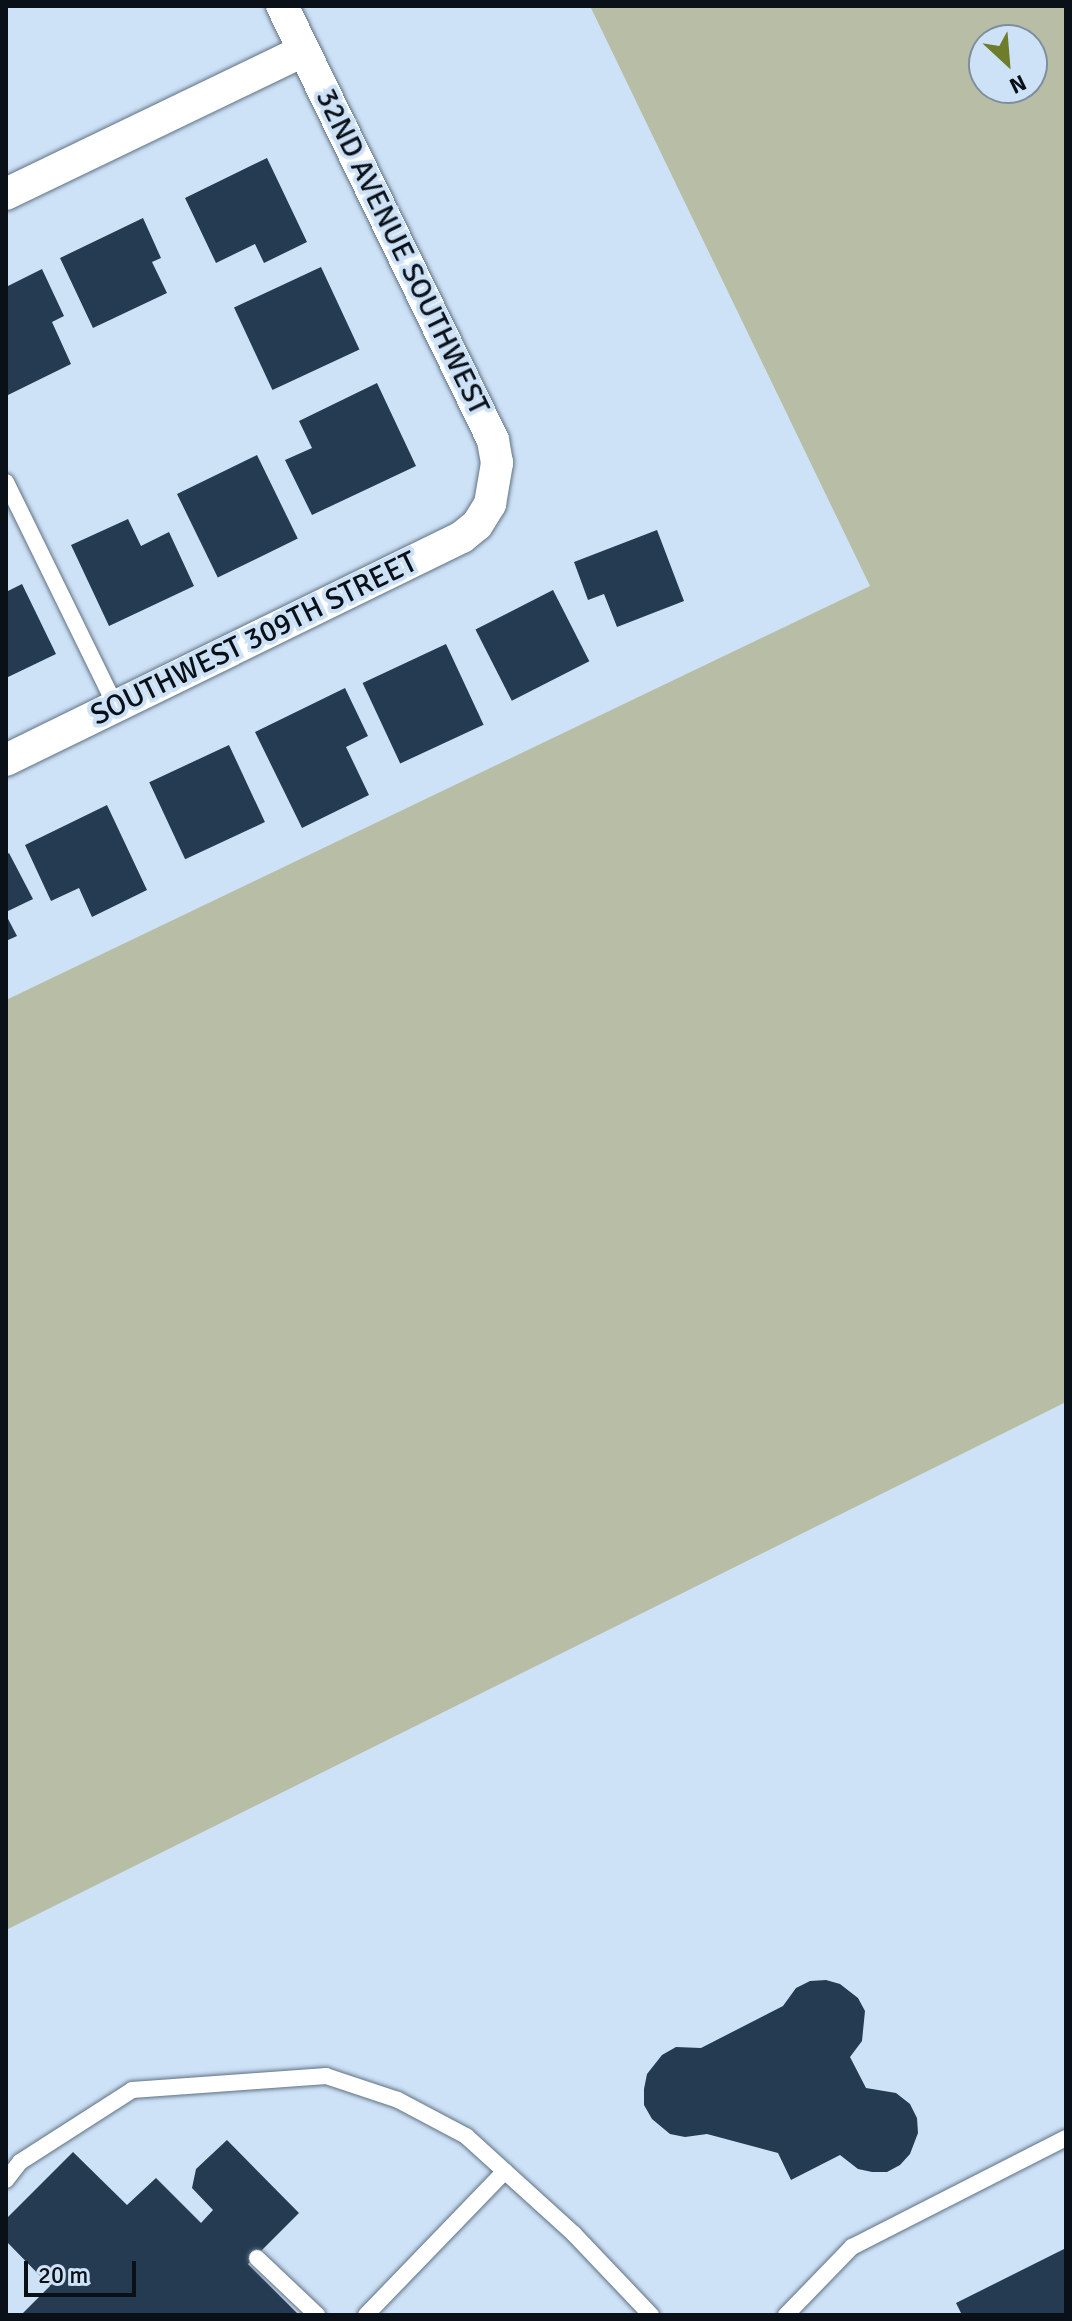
<!DOCTYPE html>
<style>
body{margin:0}
#map{position:relative;width:1072px;height:2321px;overflow:hidden;background:#cee2f7;font-family:Signika,sans-serif}
div>[style]{position:absolute}
.green>*{inset:0;background:#b8bea6}
.building>*{inset:0;background:#253b52;transform-origin:0 0}
.roads{filter:drop-shadow(0 0 2px #5f7184) drop-shadow(0 0 2px #5f7184)}
.lane>*{height:16px;margin:-8px;padding:0 8px;transform-origin:8px;border-radius:8px;background:#fff}
.street>*{height:32px;margin:-16px;padding:0 16px;transform-origin:16px;border-radius:16px;background:#fff}
span{translate:-50% -50%;white-space:nowrap;text-align:center;line-height:1.15;-webkit-text-stroke:8px #cee2f7;paint-order:stroke}
.street-label{font-size:30px;color:#091017}
.frame{position:absolute;inset:0;border:8px solid #091017;pointer-events:none}
.north{position:absolute;left:968px;top:24px;width:80px;height:80px;box-sizing:border-box;background:#cee2f7;border:2px solid #7f8e9d;border-radius:50%;rotate:154deg;font-size:22px;font-weight:700;line-height:32px;text-align:center;color:#091017}
.north::after{content:'';display:block;margin:auto;width:28px;height:36px;background:#6e7d2b;clip-path:polygon(50% 0,100% 100%,50% 72%,0 100%)}
.scale{position:absolute;left:24px;top:2261px;width:112px;height:36px;box-sizing:border-box;border:4px solid #091017;border-top:0;padding-left:10px;font-size:24px;line-height:28px;white-space:nowrap;color:#091017;-webkit-text-stroke:6px #cee2f7;paint-order:stroke}
</style>
<div id="map">
<div class="green">
<i style="clip-path:polygon(evenodd,590px 6px,1066px 6px,1066px 1402px,6px 1930px,6px 1000px,870px 586px,590px 6px,984px 40px,1032px 40px,1032px 88px,984px 88px,984px 40px)"></i>
</div>
<div class="building">
<i style="clip-path:polygon(267px 158px,307px 242px,264px 263px,255px 244px,216px 263px,185px 198px)"></i>
<i style="clip-path:polygon(143px 218px,161px 258px,152px 262px,167px 293px,93px 328px,60px 258px)"></i>
<i style="left:321px;top:267px;width:91px;height:96px;rotate:65deg"></i>
<i style="clip-path:polygon(42px 269px,64px 316px,52px 322px,71px 364px,6px 396px,6px 287px)"></i>
<i style="clip-path:polygon(377px 383px,416px 466px,312px 515px,285px 460px,312px 448px,299px 421px)"></i>
<i style="left:257px;top:455px;width:93px;height:89px;rotate:64deg"></i>
<i style="clip-path:polygon(128px 519px,141px 546px,169px 532px,194px 586px,109px 626px,71px 545px)"></i>
<i style="clip-path:polygon(657px 530px,684px 601px,617px 627px,604px 594px,588px 600px,574px 562px)"></i>
<i style="clip-path:polygon(22px 584px,56px 654px,6px 678px,6px 592px)"></i>
<i style="left:553px;top:590px;width:80px;height:87px;rotate:63deg"></i>
<i style="left:446px;top:644px;width:89px;height:92px;rotate:65deg"></i>
<i style="clip-path:polygon(345px 688px,368px 736px,346px 747px,369px 795px,302px 828px,255px 732px)"></i>
<i style="left:229px;top:745px;width:85px;height:88px;rotate:65deg"></i>
<i style="clip-path:polygon(107px 805px,147px 890px,92px 917px,79px 888px,51px 901px,25px 845px)"></i>
<i style="clip-path:polygon(9px 853px,33px 899px,6px 912px,6px 855px)"></i>
<i style="clip-path:polygon(6px 915px,17px 936px,6px 941px)"></i>
<i style="clip-path:polygon(826px 1980px,840px 1984px,858px 1998px,865px 2011px,862px 2041px,850px 2057px,866px 2088px,896px 2093px,910px 2104px,917px 2118px,918px 2133px,910px 2154px,900px 2165px,887px 2172px,872px 2172px,858px 2169px,840px 2155px,791px 2180px,778px 2153px,707px 2134px,685px 2137px,670px 2134px,652px 2119px,644px 2105px,644px 2089px,647px 2074px,662px 2055px,676px 2047px,701px 2048px,783px 2006px,796px 1988px,810px 1981px)"></i>
<i style="clip-path:polygon(227px 2140px,299px 2213px,248px 2264px,299px 2315px,21px 2315px,50px 2286px,6px 2241px,6px 2219px,73px 2152px,127px 2205px,156px 2178px,201px 2223px,213px 2210px,192px 2188px,196px 2169px)"></i>
<i style="clip-path:polygon(1066px 2248px,1066px 2315px,962px 2315px,956px 2303px)"></i>
</div>
<div class="roads">
<div class="lane">
<i style="left:6px;top:482px;width:250px;rotate:63.9deg"></i>
<i style="left:6px;top:2180px;width:23px;rotate:-52deg"></i>
<i style="left:20px;top:2162px;width:133px;rotate:-32.7deg"></i>
<i style="left:132px;top:2090px;width:195px;rotate:-4.1deg"></i>
<i style="left:326px;top:2076px;width:76px;rotate:18.4deg"></i>
<i style="left:398px;top:2100px;width:77px;rotate:27.9deg"></i>
<i style="left:466px;top:2136px;width:146px;rotate:42.2deg"></i>
<i style="left:574px;top:2234px;width:112px;rotate:46.5deg"></i>
<i style="left:257px;top:2258px;width:83px;rotate:43.5deg"></i>
<i style="left:366px;top:2315px;width:200px;rotate:-46deg"></i>
<i style="left:786px;top:2315px;width:95px;rotate:-45.9deg"></i>
<i style="left:852px;top:2247px;width:240px;rotate:-27deg"></i>
</div>
<div class="street">
<i style="left:6px;top:194px;width:330px;rotate:-25.7deg"></i>
<i style="left:6px;top:760px;width:508px;rotate:-26.06deg"></i>
<i style="left:462px;top:537px;width:19px;rotate:-39deg"></i>
<i style="left:477px;top:525px;width:25px;rotate:-58deg"></i>
<i style="left:490px;top:504px;width:42px;rotate:-80.3deg"></i>
<i style="left:497px;top:463px;width:23px;rotate:-100deg"></i>
<i style="left:493px;top:440px;width:483px;rotate:-115.9deg"></i>
</div>
</div>
<div class="street-label">
<span style="left:402px;top:252px;rotate:64deg">32ND AVENUE SOUTHWEST</span>
<span style="left:254px;top:639px;rotate:-26deg">SOUTHWEST 309TH STREET</span>
</div>
<div class="frame"></div>
<div class="north">N</div>
<div class="scale">20 m</div>
</div>
